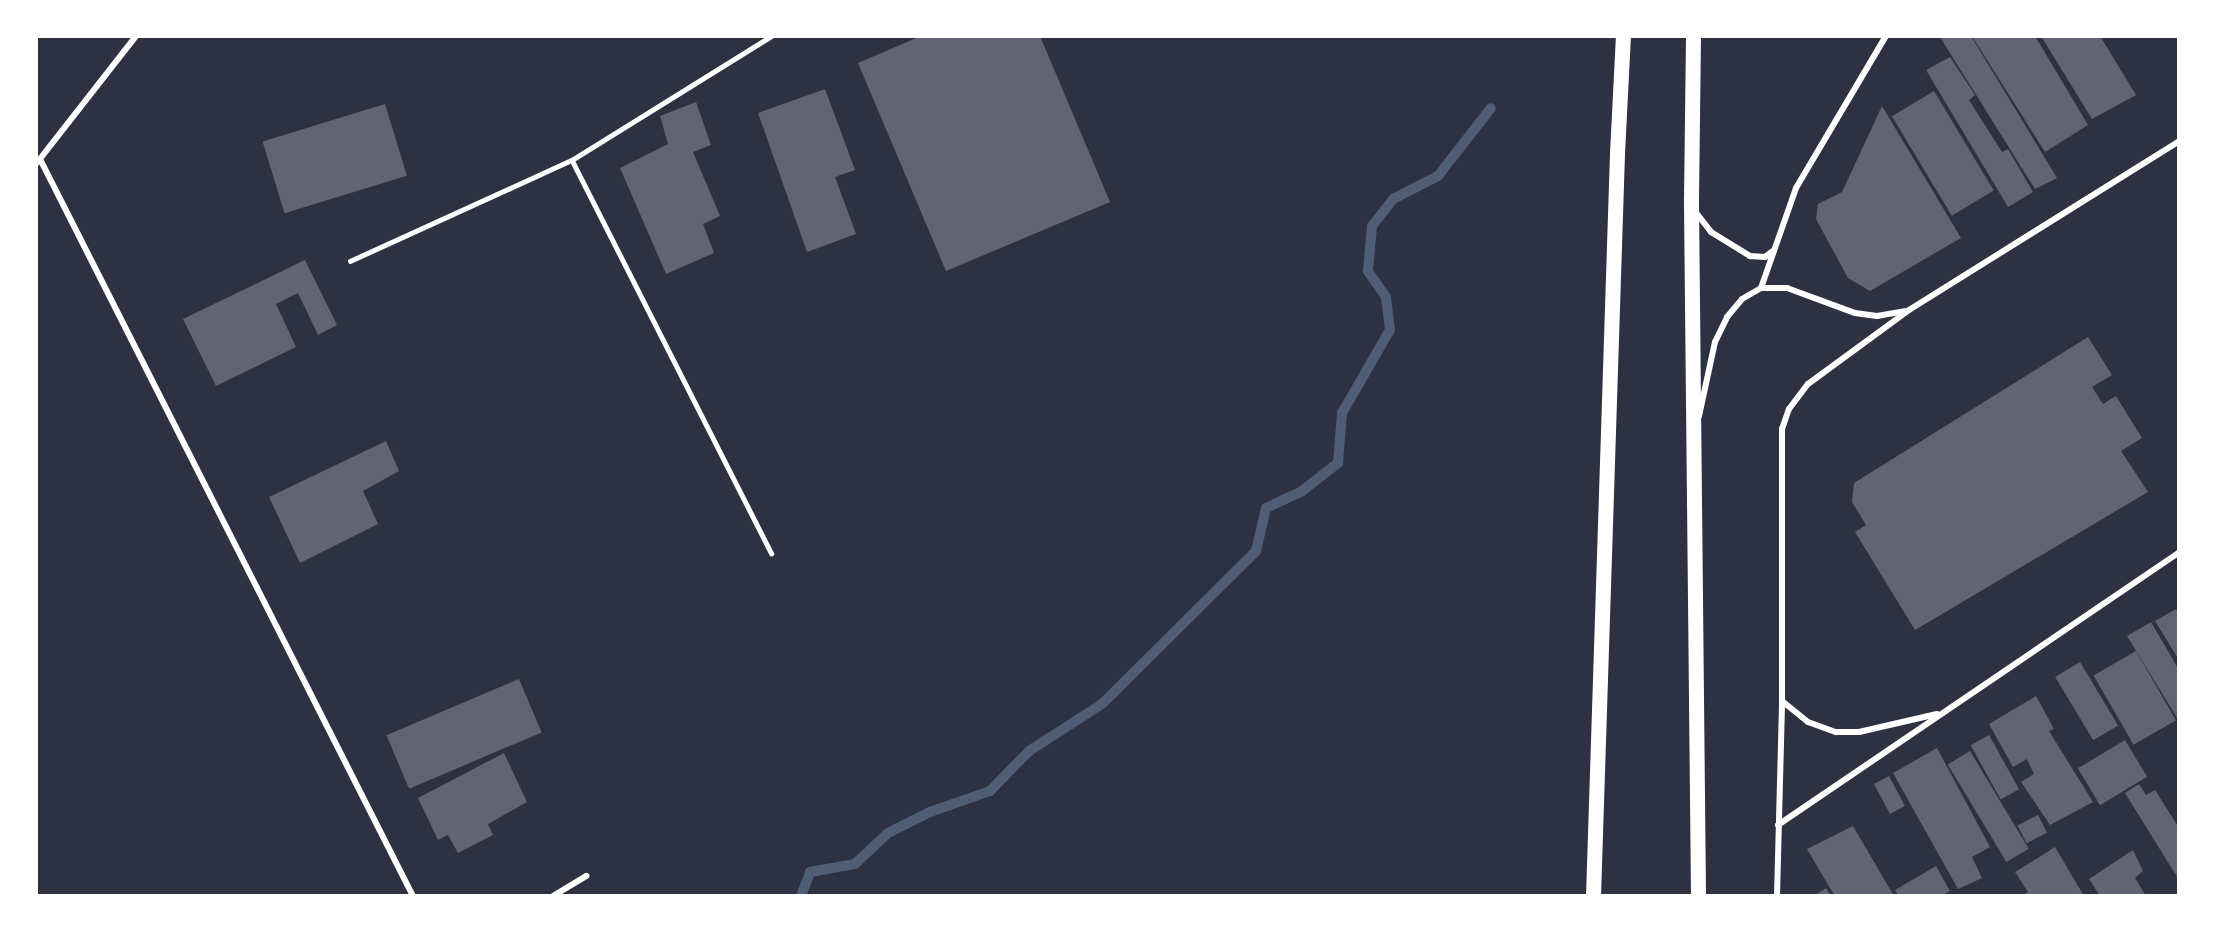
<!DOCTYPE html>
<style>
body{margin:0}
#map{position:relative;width:2215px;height:932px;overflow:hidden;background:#2d3142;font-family:Figtree,sans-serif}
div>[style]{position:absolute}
.stream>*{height:10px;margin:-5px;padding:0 5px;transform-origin:5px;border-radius:5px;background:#4f5d75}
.building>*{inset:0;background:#626471;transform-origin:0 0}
.service>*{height:4.5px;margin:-2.25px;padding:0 2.25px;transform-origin:2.25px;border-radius:2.25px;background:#fff}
.minor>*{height:6px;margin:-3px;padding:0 3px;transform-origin:3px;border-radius:3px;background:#fff}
.primary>*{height:15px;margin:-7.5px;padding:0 7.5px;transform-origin:7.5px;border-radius:7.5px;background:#fff}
span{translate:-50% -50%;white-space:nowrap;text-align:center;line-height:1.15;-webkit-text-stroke:6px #fff;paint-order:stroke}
.frame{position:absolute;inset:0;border:38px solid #fff;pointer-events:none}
</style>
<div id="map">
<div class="stream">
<i style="left:801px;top:896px;width:26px;rotate:-69deg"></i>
<i style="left:810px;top:872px;width:46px;rotate:-10.1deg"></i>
<i style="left:855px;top:864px;width:45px;rotate:-43.2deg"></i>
<i style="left:888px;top:833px;width:47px;rotate:-26.6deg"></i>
<i style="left:930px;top:812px;width:64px;rotate:-19.3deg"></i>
<i style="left:990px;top:791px;width:56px;rotate:-45.7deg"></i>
<i style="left:1029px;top:751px;width:87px;rotate:-32.8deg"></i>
<i style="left:1102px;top:704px;width:217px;rotate:-44.8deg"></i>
<i style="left:1256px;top:551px;width:44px;rotate:-76.9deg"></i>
<i style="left:1266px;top:508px;width:40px;rotate:-25deg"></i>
<i style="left:1302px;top:491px;width:46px;rotate:-37.9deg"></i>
<i style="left:1338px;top:463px;width:50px;rotate:-85.4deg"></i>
<i style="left:1342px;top:413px;width:96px;rotate:-60deg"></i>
<i style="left:1390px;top:330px;width:33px;rotate:-97deg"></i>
<i style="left:1386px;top:297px;width:32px;rotate:-125deg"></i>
<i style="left:1368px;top:271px;width:45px;rotate:-84.9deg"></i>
<i style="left:1372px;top:226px;width:34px;rotate:-52deg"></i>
<i style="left:1393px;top:199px;width:51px;rotate:-27.1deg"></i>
<i style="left:1438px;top:176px;width:86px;rotate:-52.1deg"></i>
</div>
<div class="building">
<i style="clip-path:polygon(921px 36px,1040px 36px,1110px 202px,946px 271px,858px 63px)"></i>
<i style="clip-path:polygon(1971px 36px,2057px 178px,2035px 189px,1940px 37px)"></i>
<i style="clip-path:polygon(1972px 36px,2035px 36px,2088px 125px,2045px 152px)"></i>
<i style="clip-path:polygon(2041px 36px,2100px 36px,2136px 95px,2092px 119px)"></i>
<i style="clip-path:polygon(1950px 57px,1975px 95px,1969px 100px,2002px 152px,2008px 149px,2033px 192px,2008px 207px,1926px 70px)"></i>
<i style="clip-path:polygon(825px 89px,855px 170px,835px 177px,856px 234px,807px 252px,758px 113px)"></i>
<i style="left:1934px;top:91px;width:116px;height:49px;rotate:59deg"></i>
<i style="clip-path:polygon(696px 102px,711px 145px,693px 152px,720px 216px,703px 224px,714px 253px,666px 274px,620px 168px,668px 144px,660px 116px)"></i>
<i style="left:385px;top:104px;width:75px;height:128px;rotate:73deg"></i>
<i style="clip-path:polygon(1882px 106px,1961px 238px,1870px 291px,1848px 278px,1816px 219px,1818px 204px,1842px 192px)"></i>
<i style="clip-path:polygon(305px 260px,337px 325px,318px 335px,298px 293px,276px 304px,296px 347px,216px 386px,183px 319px)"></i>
<i style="clip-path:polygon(2088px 337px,2112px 375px,2092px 387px,2103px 404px,2116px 396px,2142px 438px,2121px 451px,2148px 492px,1915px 630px,1855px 532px,1866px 525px,1852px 502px,1854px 483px)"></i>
<i style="clip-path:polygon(386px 441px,399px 471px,363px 491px,378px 524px,300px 563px,269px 497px)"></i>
<i style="clip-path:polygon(2176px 609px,2179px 613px,2179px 660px,2155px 621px)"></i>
<i style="clip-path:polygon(2151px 622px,2179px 670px,2179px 721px,2127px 636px)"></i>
<i style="left:2136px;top:651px;width:80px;height:49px;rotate:60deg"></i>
<i style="left:2080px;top:662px;width:74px;height:29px;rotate:59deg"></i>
<i style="left:519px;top:679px;width:58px;height:144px;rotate:67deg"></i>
<i style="clip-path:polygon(2036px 696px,2054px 729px,2049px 731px,2093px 802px,2050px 825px,2021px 782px,2034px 774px,2027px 759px,2013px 767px,1989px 724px)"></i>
<i style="left:1989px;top:735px;width:62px;height:21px;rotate:61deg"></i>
<i style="left:2125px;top:740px;width:43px;height:55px;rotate:59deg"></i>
<i style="clip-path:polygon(1937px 748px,1990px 847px,1972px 857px,1982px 878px,1958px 889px,1893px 773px)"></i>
<i style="left:1970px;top:751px;width:114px;height:26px;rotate:59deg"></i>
<i style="clip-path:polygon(504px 753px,527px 802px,488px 824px,493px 835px,458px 853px,448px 835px,438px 840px,418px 798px)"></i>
<i style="left:1889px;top:776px;width:34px;height:17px;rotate:62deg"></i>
<i style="clip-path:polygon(2139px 784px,2146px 795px,2155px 790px,2179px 828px,2179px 880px,2125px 793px)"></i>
<i style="left:2038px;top:815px;width:20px;height:23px;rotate:63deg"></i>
<i style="clip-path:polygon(1853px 826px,1894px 896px,1838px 896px,1833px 893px,1807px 849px)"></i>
<i style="clip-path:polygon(2055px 847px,2084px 896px,2021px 896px,2028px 892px,2015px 872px)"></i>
<i style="clip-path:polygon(2133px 850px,2143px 871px,2135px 878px,2146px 896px,2100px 896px,2089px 879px)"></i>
<i style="clip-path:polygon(1936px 866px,1950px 891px,1941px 896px,1899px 896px,1895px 890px)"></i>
<i style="clip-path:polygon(1826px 888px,1831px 896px,1814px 896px)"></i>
</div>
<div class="service">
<i style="left:572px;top:160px;width:441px;rotate:63.1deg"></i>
<i style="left:350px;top:261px;width:244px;rotate:-24.5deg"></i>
<i style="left:572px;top:160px;width:234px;rotate:-31.9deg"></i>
</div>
<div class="minor">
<i style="left:40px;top:159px;width:826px;rotate:63.16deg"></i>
<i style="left:36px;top:164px;width:162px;rotate:-52deg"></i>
<i style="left:1694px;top:210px;width:28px;rotate:52deg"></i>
<i style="left:1711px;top:232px;width:46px;rotate:31.6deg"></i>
<i style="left:1750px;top:256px;width:15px;rotate:4deg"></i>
<i style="left:1765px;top:257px;width:10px;rotate:-37deg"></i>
<i style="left:1761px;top:288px;width:106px;rotate:-70.7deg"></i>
<i style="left:1796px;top:188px;width:177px;rotate:-59.4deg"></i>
<i style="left:1699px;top:416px;width:76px;rotate:-77.8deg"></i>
<i style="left:1715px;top:342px;width:28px;rotate:-64deg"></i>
<i style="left:1727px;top:317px;width:23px;rotate:-50deg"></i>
<i style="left:1742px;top:299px;width:22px;rotate:-30deg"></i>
<i style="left:1761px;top:288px;width:26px"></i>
<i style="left:1787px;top:288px;width:72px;rotate:20.2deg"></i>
<i style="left:1855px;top:313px;width:22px;rotate:8deg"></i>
<i style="left:1877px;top:316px;width:28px;rotate:-10deg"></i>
<i style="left:1782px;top:701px;width:33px;rotate:39deg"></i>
<i style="left:1808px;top:722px;width:30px;rotate:20deg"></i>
<i style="left:1836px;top:732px;width:23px"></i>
<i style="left:1859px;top:732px;width:80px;rotate:-13deg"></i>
<i style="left:1778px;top:825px;width:485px;rotate:-34.2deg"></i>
<i style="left:553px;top:896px;width:39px;rotate:-31deg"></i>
<i style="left:1777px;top:896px;width:195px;rotate:-88.5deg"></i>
<i style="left:1782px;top:701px;width:272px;rotate:-90deg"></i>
<i style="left:1782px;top:429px;width:21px;rotate:-71deg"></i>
<i style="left:1789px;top:409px;width:31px;rotate:-53deg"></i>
<i style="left:1808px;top:384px;width:125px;rotate:-36.2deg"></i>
<i style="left:1909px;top:310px;width:319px;rotate:-32deg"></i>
</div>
<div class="primary">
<i style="left:1693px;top:36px;width:168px;rotate:90.7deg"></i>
<i style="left:1691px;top:204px;width:692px;rotate:89.42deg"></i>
<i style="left:1593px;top:896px;width:743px;rotate:-88.15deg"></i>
<i style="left:1617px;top:153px;width:117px;rotate:-87.1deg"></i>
</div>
<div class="frame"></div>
</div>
